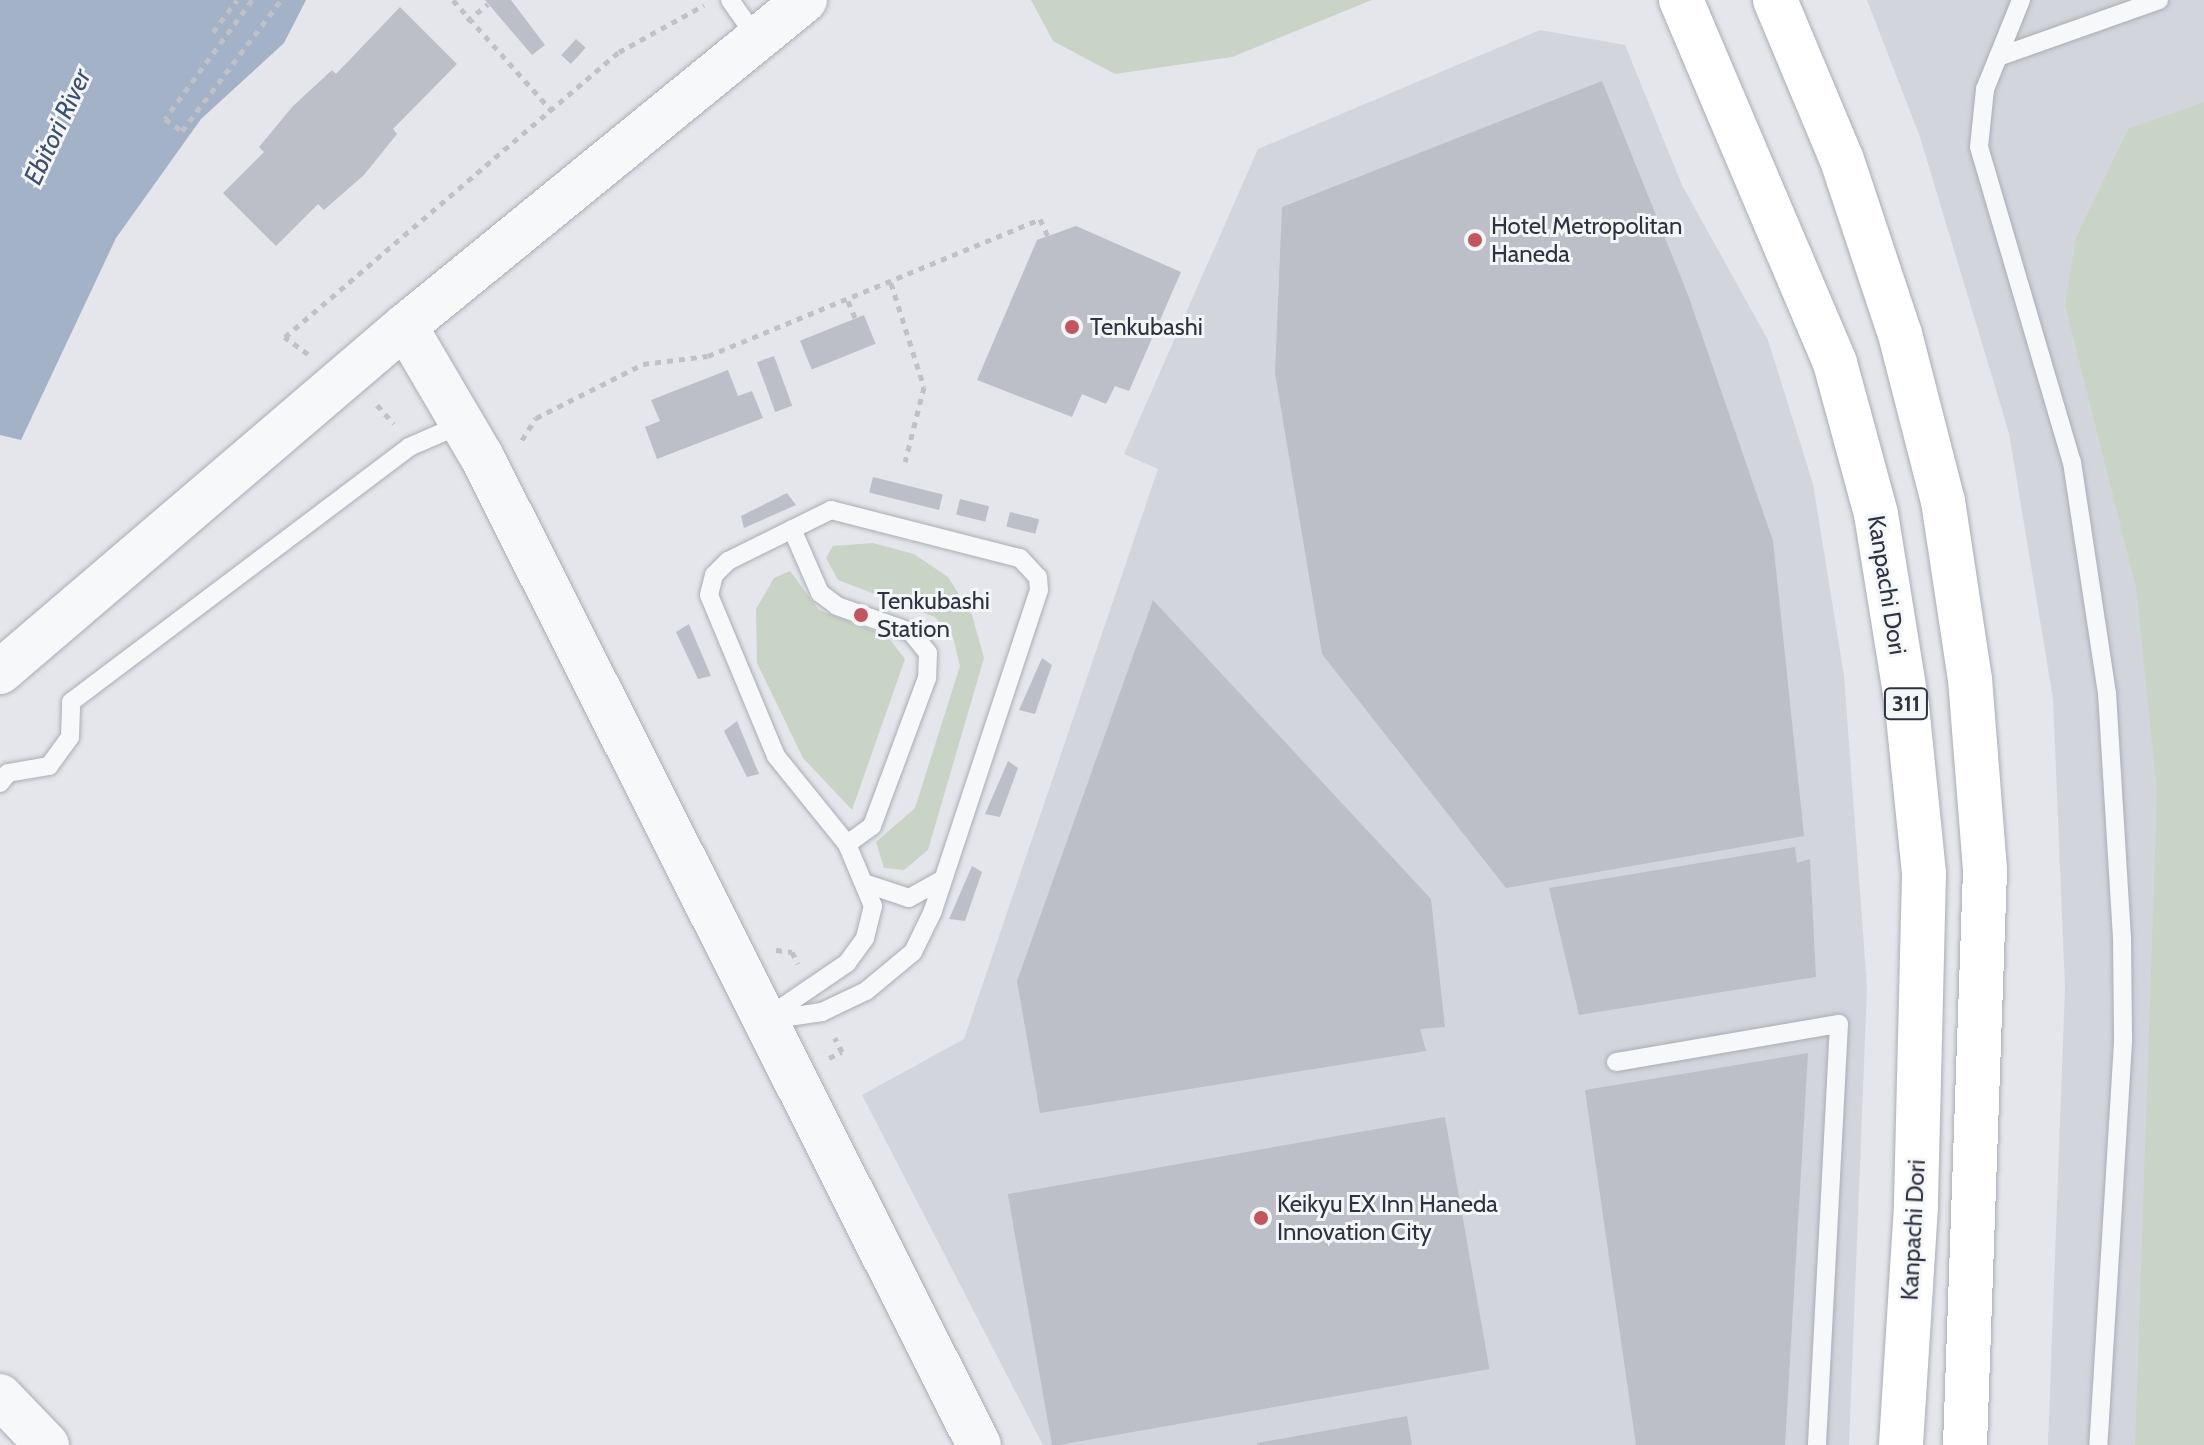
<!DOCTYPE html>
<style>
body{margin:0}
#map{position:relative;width:2204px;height:1445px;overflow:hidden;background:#e4e6eb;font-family:Cabin,sans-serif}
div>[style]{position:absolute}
.built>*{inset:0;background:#d3d5dd}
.green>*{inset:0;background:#c9d4c6}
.water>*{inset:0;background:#a3b2c7}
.building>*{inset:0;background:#bcbfc7;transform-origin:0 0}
.path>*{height:5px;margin-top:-2.5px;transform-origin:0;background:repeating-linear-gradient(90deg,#bec1c6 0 6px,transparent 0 12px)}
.roads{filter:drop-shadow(0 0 2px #a9adb5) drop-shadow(0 0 2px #a9adb5)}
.service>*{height:18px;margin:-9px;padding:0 9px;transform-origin:9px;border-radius:9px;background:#f7f8f9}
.tertiary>*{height:44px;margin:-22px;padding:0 22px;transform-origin:22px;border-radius:22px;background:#f7f8f9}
.primary>*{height:44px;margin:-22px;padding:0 22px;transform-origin:22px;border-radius:22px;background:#fff}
.dots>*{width:22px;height:22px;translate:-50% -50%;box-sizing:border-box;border:4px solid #f4f6f8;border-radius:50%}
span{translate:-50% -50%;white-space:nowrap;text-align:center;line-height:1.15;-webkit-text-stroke:6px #f4f6f8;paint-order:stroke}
.shield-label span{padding:2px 6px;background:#f4f6f8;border:2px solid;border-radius:6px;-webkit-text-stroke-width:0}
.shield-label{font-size:22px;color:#2d3342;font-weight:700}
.poi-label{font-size:24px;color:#2d3342}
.left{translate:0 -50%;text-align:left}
.street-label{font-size:24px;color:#2d3342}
.water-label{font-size:26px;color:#3a5073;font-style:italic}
</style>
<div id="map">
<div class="built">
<i style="clip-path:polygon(1867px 0,2204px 0,2204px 1445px,2048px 1445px,2065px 988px,2053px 699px,2009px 433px,1920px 137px)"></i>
<i style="clip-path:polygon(1540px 30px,1625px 45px,1682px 185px,1768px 340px,1813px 484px,1844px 676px,1867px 987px,1849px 1445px,1043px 1445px,862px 1095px,964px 1039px,1158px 469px,1124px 454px,1258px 149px)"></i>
</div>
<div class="green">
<i style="clip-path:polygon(1031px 0,1372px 0,1232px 57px,1115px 74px,1053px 41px)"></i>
<i style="clip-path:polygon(2204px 102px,2204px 1445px,2135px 1445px,2157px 792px,2136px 587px,2065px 305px,2076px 238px,2128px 129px)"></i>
<i style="clip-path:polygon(873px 543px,914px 554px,948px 577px,972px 615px,984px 658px,928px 850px,904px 870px,884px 868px,876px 842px,915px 808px,960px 666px,953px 637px,935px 617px,838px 580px,826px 558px,833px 546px)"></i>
<i style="clip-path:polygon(790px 571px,819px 610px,887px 636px,905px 659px,852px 810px,803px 758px,757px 663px,756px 609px,774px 578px)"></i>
</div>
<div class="water">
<i style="clip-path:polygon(0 0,306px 0,284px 43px,201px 119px,116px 238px,21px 440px,0 435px)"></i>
</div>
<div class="building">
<i style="clip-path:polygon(485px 0,511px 0,545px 45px,532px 55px)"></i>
<i style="clip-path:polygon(400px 7px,457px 64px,393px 129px,397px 134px,364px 175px,324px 210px,318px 204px,276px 246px,223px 193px,264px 152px,259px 147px,293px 106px,332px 70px,336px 74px)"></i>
<i style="left:576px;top:39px;width:13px;height:22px;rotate:42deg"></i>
<i style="clip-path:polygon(1602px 81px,1688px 295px,1773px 541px,1804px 836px,1506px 888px,1322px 654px,1275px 373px,1282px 207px)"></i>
<i style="clip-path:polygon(1076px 226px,1181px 272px,1129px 391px,1115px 386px,1106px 404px,1082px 394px,1072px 417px,977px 380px,1037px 240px)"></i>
<i style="left:864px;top:315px;width:31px;height:69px;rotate:68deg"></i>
<i style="left:774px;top:356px;width:53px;height:18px;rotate:70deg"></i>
<i style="clip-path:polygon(728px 370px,738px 396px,752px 391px,763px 418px,657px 459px,645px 427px,660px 421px,651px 400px)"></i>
<i style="left:873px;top:477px;width:72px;height:16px;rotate:14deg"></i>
<i style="clip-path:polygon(787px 493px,796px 505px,744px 528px,741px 516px)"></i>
<i style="left:960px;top:499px;width:30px;height:16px;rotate:14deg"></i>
<i style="left:1010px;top:512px;width:30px;height:15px;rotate:14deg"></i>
<i style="clip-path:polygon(1153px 600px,1431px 899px,1445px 1027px,1420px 1029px,1426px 1051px,1040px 1113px,1017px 981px)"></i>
<i style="clip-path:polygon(689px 624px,711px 676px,698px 679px,676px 632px)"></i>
<i style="clip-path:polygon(1042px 658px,1052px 665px,1035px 714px,1019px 710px)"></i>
<i style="clip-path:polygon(737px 721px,759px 774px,747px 777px,724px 731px)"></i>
<i style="clip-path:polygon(1008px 761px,1018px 768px,1000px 817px,985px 814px)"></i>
<i style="clip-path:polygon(1795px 847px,1797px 863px,1810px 859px,1816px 977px,1579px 1015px,1549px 888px)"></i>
<i style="clip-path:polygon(972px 866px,982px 872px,965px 921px,949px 919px)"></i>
<i style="clip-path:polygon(1808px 1053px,1785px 1445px,1636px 1445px,1585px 1090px)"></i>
<i style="left:1445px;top:1117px;width:256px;height:444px;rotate:80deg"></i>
<i style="clip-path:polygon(1407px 1416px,1412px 1445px,1257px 1445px,1257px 1443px)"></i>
</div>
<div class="path">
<i style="left:252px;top:0;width:147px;rotate:126.2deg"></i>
<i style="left:165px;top:119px;width:21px;rotate:35deg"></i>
<i style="left:182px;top:131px;width:164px;rotate:-52.9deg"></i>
<i style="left:453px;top:0;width:149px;rotate:48.3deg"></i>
<i style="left:467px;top:21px;width:27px;rotate:-39deg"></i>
<i style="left:213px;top:32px;width:40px;rotate:-53deg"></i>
<i style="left:891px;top:283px;width:109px;rotate:72.4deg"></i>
<i style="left:924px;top:387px;width:77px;rotate:104.2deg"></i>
<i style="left:848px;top:301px;width:21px;rotate:67deg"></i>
<i style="left:308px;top:354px;width:29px;rotate:-144deg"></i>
<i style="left:285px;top:337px;width:439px;rotate:-40.5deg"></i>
<i style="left:619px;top:52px;width:97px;rotate:-28.9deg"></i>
<i style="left:377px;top:405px;width:25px;rotate:48deg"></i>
<i style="left:522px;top:440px;width:26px;rotate:-58deg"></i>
<i style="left:536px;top:418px;width:120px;rotate:-26.8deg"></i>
<i style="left:643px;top:364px;width:65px;rotate:-7deg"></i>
<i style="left:708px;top:356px;width:359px;rotate:-22.4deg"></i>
<i style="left:1040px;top:219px;width:19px;rotate:65deg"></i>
<i style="left:776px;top:950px;width:16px;rotate:7deg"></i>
<i style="left:792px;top:952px;width:13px;rotate:63deg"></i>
<i style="left:829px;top:1058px;width:14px;rotate:-25deg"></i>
<i style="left:842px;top:1052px;width:16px;rotate:-117deg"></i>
</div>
<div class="roads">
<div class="service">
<i style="left:730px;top:0;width:49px;rotate:55deg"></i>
<i style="left:2021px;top:0;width:96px;rotate:112deg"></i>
<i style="left:1985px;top:89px;width:58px;rotate:95.9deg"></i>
<i style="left:1979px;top:147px;width:328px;rotate:73.6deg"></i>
<i style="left:2072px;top:462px;width:234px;rotate:81.4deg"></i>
<i style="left:2107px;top:693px;width:245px;rotate:86.5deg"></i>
<i style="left:2122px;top:938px;width:104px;rotate:89.4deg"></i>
<i style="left:2123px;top:1042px;width:404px;rotate:93.5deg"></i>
<i style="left:1998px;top:57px;width:171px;rotate:-19.5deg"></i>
<i style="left:831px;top:510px;width:195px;rotate:14.3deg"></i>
<i style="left:1020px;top:558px;width:26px;rotate:47deg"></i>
<i style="left:1038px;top:577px;width:13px;rotate:86deg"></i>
<i style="left:1039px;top:590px;width:338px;rotate:108.3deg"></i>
<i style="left:933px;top:911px;width:46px;rotate:116deg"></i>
<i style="left:913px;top:952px;width:61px;rotate:140.3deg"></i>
<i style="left:866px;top:991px;width:49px;rotate:154.5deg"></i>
<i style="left:822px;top:1012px;width:61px;rotate:171.5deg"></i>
<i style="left:762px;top:1021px;width:103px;rotate:-34.3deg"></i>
<i style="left:847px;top:963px;width:31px;rotate:-54deg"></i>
<i style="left:865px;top:938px;width:33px;rotate:-76deg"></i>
<i style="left:873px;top:906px;width:67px;rotate:-112.8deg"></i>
<i style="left:847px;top:844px;width:113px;rotate:-128.9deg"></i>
<i style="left:776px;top:756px;width:174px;rotate:-112.6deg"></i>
<i style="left:709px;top:595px;width:21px;rotate:-76deg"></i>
<i style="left:714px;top:575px;width:20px;rotate:-45deg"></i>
<i style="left:728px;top:561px;width:115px;rotate:-26.3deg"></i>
<i style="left:792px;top:529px;width:70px;rotate:66.4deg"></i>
<i style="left:820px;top:593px;width:21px;rotate:37deg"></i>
<i style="left:837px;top:606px;width:78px;rotate:19.4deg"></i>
<i style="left:911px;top:632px;width:27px;rotate:51deg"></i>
<i style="left:928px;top:653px;width:25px;rotate:92deg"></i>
<i style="left:927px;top:678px;width:158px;rotate:110.4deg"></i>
<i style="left:872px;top:826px;width:31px;rotate:144deg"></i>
<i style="left:0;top:783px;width:13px;rotate:-51deg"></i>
<i style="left:8px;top:773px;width:42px;rotate:-9.7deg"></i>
<i style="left:49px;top:766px;width:36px;rotate:-54deg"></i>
<i style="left:70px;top:737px;width:35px;rotate:-88deg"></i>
<i style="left:71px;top:702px;width:423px;rotate:-37deg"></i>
<i style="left:409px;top:447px;width:58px;rotate:-23.5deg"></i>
<i style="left:867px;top:884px;width:44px;rotate:18.4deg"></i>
<i style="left:909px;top:898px;width:38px;rotate:-29deg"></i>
<i style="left:1616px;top:1062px;width:226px;rotate:-9.7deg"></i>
<i style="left:1839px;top:1024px;width:422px;rotate:93deg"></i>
</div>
<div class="tertiary">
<i style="left:405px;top:326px;width:152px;rotate:59.6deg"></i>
<i style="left:482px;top:457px;width:1106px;rotate:63.3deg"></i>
<i style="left:0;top:672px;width:533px;rotate:-40.51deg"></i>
<i style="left:405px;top:326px;width:516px;rotate:-39.18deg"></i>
<i style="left:0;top:1396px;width:68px;rotate:46.2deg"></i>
</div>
<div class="primary">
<i style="left:1681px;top:0;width:394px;rotate:67deg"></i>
<i style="left:1835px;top:363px;width:156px;rotate:74.8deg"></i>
<i style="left:1876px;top:514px;width:194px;rotate:80.8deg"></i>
<i style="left:1907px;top:706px;width:169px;rotate:84.2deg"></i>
<i style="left:1924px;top:874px;width:332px;rotate:91.4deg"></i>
<i style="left:1916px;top:1206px;width:239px;rotate:93.6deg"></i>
<i style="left:1775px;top:0;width:173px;rotate:67.3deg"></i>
<i style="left:1842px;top:160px;width:183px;rotate:71.6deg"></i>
<i style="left:1900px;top:334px;width:172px;rotate:75.6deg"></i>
<i style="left:1943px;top:501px;width:180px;rotate:81.4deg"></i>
<i style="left:1970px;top:679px;width:192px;rotate:85.5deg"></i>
<i style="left:1985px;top:870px;width:575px;rotate:91.99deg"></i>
</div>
</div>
<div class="dots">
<i style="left:1475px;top:240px;background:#c4555e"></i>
<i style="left:1072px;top:327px;background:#c4555e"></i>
<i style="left:861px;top:615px;background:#c4555e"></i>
<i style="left:1261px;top:1218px;background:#c4555e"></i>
</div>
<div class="shield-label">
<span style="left:1906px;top:704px">311</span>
</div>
<div class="poi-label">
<span class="left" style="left:1491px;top:240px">Hotel Metropolitan<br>Haneda</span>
<span class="left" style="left:1090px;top:327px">Tenkubashi</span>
<span class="left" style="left:877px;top:615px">Tenkubashi<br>Station</span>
<span class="left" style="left:1277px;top:1218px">Keikyu EX Inn Haneda<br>Innovation City</span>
</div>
<div class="street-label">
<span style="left:1887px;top:585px;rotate:81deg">Kanpachi Dori</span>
<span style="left:1913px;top:1230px;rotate:-87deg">Kanpachi Dori</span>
</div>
<div class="water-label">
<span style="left:58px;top:127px;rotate:-65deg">Ebitori River</span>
</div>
</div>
